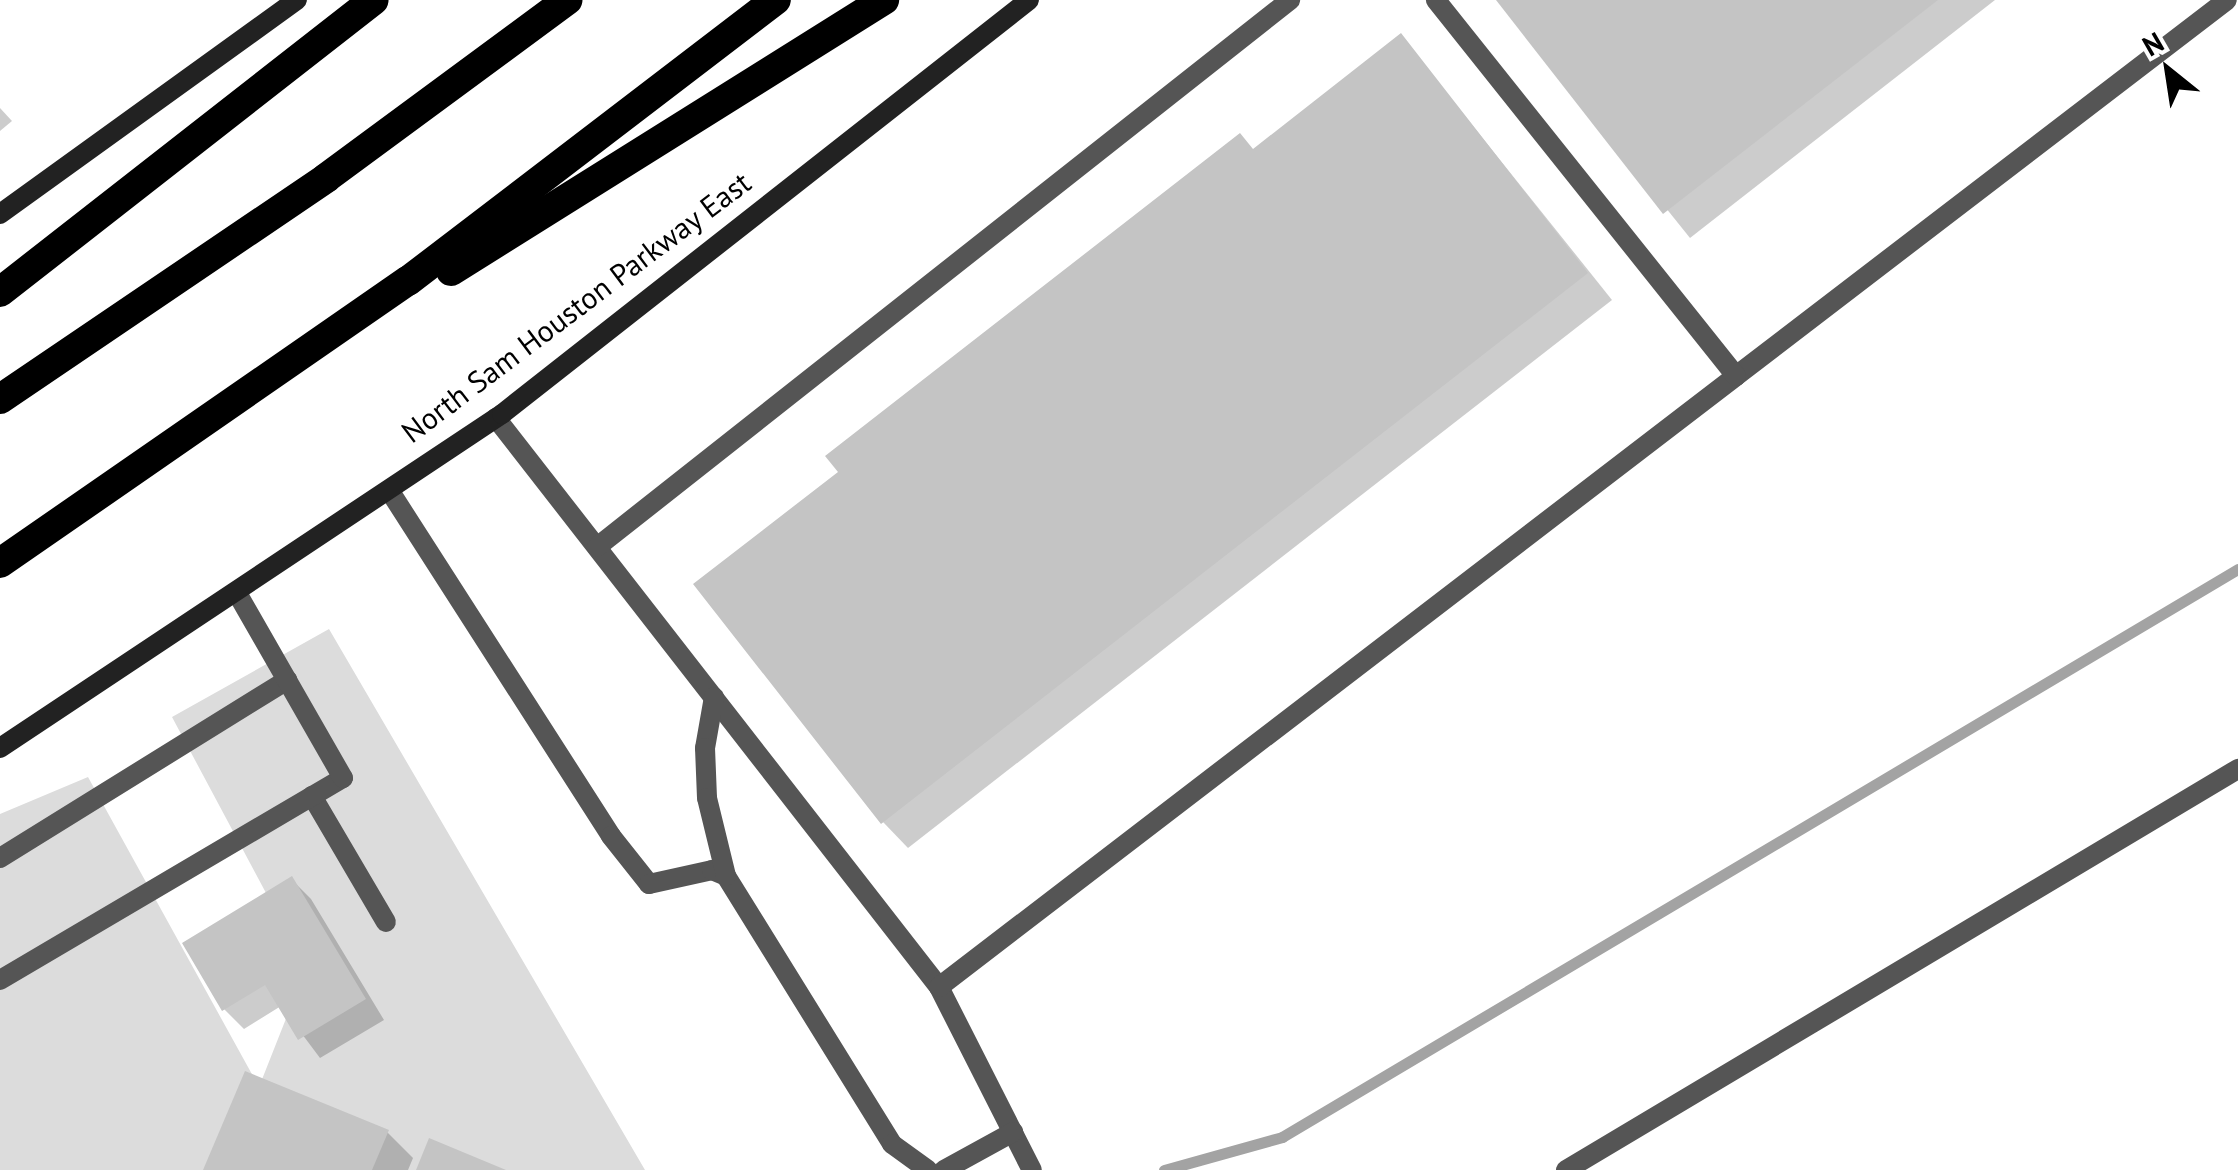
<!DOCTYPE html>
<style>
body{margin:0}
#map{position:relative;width:2238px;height:1170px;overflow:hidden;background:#fff;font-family:"PT Sans",sans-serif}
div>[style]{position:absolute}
.green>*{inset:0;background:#dcdcdc}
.shadow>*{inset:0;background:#0003}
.stream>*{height:11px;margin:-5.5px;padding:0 5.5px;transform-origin:5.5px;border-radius:5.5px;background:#a3a3a3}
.building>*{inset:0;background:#c4c4c4}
.service>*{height:20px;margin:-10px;padding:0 10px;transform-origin:10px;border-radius:10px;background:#555}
.secondary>*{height:20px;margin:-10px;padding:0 10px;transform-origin:10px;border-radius:10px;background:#222}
.motorway>*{height:30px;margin:-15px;padding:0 15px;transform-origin:15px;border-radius:15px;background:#000}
span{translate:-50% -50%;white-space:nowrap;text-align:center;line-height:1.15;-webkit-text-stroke:8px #fff;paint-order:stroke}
.street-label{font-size:30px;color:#000}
.north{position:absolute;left:2118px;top:20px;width:100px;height:100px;-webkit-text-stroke:8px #fff;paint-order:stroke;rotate:330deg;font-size:28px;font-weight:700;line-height:40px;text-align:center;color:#000}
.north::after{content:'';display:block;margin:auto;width:35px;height:45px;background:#000;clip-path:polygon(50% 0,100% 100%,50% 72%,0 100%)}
</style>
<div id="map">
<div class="green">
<i style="clip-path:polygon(329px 629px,645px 1170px,0 1170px,0 814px,88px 777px,259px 1087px,306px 968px,172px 717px)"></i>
</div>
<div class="shadow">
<i style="clip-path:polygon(1499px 0,1995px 0,1690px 238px)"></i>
<i style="clip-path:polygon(1401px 36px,1612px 300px,908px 848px,883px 822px,1254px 150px)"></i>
<i style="clip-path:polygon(0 108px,12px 121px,0 131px)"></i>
<i style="clip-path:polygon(291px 879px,311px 899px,384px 1020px,320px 1058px,281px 1006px,244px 1029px,224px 1009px)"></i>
<i style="clip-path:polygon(387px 1132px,413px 1158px,408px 1170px,206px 1170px)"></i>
</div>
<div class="stream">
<i style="left:1164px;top:1170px;width:123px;rotate:-15.6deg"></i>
<i style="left:1282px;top:1137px;width:1112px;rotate:-30.72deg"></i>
</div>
<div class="building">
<i style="clip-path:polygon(1496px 0,1938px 0,1663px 214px)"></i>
<i style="clip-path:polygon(1401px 33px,1588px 273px,881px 824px,693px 584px,838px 472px,825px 456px,1240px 133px,1253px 149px)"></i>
<i style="clip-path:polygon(292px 876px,366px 999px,298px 1040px,265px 985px,222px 1011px,182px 943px)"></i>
<i style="clip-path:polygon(245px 1071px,389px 1130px,372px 1170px,203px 1170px)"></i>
<i style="clip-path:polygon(429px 1138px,506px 1170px,416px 1170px)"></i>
</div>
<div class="service">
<i style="left:1736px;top:376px;width:618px;rotate:-37.44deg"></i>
<i style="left:496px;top:418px;width:721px;rotate:52.1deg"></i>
<i style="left:939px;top:987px;width:205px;rotate:63.1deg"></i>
<i style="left:389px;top:490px;width:411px;rotate:57.3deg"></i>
<i style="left:611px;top:836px;width:61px;rotate:51.6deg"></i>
<i style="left:649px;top:884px;width:65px;rotate:-12.5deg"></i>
<i style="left:712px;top:870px;width:15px;rotate:23deg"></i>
<i style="left:726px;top:876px;width:315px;rotate:58.2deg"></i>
<i style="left:892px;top:1144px;width:44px;rotate:35.8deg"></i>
<i style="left:597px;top:547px;width:883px;rotate:-38.28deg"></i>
<i style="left:714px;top:697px;width:52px;rotate:100deg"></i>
<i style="left:705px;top:748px;width:50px;rotate:87.7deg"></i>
<i style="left:707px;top:798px;width:80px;rotate:76.3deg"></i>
<i style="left:312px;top:796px;width:146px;rotate:59.6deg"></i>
<i style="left:0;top:858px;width:338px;rotate:-31.8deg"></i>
<i style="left:0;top:980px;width:398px;rotate:-30.5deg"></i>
<i style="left:343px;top:778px;width:213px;rotate:-119.8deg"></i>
<i style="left:939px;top:987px;width:1004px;rotate:-37.47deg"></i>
<i style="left:1736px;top:376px;width:481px;rotate:-128.6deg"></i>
<i style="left:944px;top:1170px;width:79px;rotate:-28.8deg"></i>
<i style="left:1566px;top:1170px;width:783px;rotate:-30.83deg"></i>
</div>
<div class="secondary">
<i style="left:0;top:214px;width:366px;rotate:-35.8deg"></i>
<i style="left:0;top:748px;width:603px;rotate:-33.64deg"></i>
<i style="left:502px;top:414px;width:670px;rotate:-38.15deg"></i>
</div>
<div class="motorway">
<i style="left:451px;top:271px;width:511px;rotate:-32.04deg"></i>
<i style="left:0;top:292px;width:474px;rotate:-38deg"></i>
<i style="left:0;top:399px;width:394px;rotate:-34.1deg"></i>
<i style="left:326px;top:178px;width:300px;rotate:-36.4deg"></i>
<i style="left:0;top:563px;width:496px;rotate:-34.7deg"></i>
<i style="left:408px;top:281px;width:463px;rotate:-37.4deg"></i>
</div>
<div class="street-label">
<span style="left:576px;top:307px;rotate:-37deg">North Sam Houston Parkway East</span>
</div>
<div class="north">N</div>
</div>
